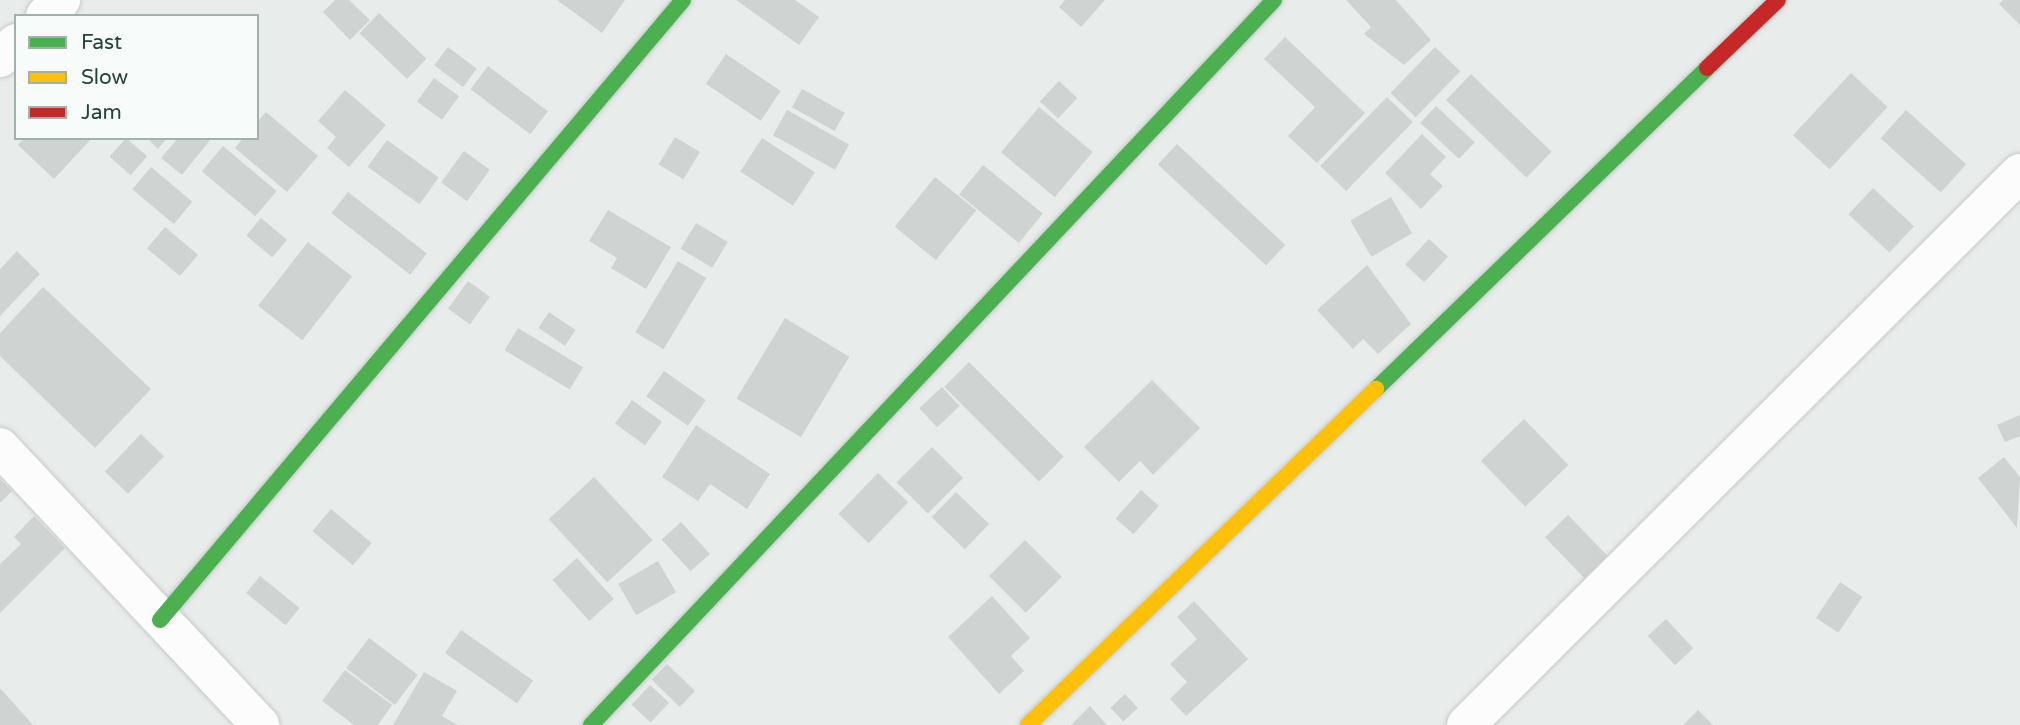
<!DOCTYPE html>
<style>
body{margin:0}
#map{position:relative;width:2020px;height:725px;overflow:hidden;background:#e8edeb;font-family:"Varela Round",sans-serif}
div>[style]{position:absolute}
.building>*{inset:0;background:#cfd4d2;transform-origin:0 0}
.roads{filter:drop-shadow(0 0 2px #c5cac8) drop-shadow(0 0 2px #c5cac8)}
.street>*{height:38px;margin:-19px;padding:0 19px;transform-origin:19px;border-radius:19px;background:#fcfcfc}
.fast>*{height:16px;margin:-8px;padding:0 8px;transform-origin:8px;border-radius:8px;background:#4caf50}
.slow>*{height:16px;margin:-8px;padding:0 8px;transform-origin:8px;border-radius:8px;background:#ffc107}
.jam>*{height:16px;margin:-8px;padding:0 8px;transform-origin:8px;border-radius:8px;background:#c62828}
span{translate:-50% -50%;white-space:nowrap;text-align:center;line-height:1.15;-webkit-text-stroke:5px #f7fbf9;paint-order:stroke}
.legend{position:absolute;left:14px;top:14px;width:245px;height:126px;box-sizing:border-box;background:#f7fbf9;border:2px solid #a3b1ad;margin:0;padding:9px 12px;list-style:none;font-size:21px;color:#24423a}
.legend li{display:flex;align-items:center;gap:14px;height:35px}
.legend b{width:35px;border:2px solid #a3b1ad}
</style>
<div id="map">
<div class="building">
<i style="clip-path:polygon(335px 0,349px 0,370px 20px,350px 40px,323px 12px)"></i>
<i style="clip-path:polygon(557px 0,625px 0,602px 33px)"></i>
<i style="clip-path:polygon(736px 0,795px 0,819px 17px,799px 45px)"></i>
<i style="clip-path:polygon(1065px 0,1105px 0,1081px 27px,1059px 7px)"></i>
<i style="clip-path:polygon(1346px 0,1396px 0,1431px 40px,1404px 65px,1364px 34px,1371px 27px)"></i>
<i style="clip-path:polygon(2003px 0,2020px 0,2020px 25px,1999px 4px)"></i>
<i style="left:379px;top:13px;width:66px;height:28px;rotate:44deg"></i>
<i style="clip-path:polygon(1285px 37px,1365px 113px,1317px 163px,1288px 136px,1315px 107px,1264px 59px)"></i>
<i style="left:448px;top:47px;width:36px;height:23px;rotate:37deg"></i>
<i style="left:1435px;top:47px;width:35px;height:64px;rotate:44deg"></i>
<i style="left:726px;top:54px;width:66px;height:36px;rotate:34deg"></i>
<i style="left:488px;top:66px;width:75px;height:29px;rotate:37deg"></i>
<i style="left:1851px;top:73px;width:50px;height:85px;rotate:43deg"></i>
<i style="left:1471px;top:74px;width:112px;height:36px;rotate:44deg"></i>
<i style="left:434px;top:78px;width:31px;height:29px;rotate:36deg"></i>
<i style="left:1059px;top:81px;width:25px;height:28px;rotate:43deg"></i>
<i style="left:802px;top:89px;width:49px;height:21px;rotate:29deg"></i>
<i style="clip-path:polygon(345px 90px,386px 125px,349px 167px,327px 148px,336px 137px,318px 121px)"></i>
<i style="left:1387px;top:97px;width:36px;height:96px;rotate:44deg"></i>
<i style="left:1436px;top:106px;width:53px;height:23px;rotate:43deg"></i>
<i style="left:1039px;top:107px;width:70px;height:59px;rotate:40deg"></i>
<i style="left:787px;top:110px;width:71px;height:29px;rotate:29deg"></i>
<i style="left:1906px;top:110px;width:81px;height:38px;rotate:42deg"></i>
<i style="clip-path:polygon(266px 112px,318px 156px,287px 192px,235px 148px,243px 138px,257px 138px,257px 122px)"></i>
<i style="clip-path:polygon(1422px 134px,1446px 157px,1430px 174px,1443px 186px,1421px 209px,1385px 173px)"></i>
<i style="left:675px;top:137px;width:29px;height:32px;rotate:31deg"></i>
<i style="clip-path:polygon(24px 138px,92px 138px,54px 179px,18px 145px)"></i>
<i style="left:126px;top:138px;width:28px;height:25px;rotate:41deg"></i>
<i style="clip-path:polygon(147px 138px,167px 138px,158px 149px)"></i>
<i style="clip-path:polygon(178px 138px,210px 140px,182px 175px,161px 158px)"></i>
<i style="left:762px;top:138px;width:63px;height:40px;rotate:33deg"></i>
<i style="left:387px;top:140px;width:64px;height:33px;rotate:36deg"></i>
<i style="left:1177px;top:144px;width:148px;height:28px;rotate:43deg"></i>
<i style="left:223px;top:146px;width:70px;height:33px;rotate:40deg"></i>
<i style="left:464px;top:151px;width:32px;height:39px;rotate:36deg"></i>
<i style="left:983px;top:165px;width:77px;height:38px;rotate:39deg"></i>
<i style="left:151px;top:167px;width:54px;height:29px;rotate:40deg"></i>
<i style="left:935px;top:177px;width:53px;height:64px;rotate:39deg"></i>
<i style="left:1873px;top:188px;width:56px;height:36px;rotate:43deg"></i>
<i style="left:348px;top:192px;width:100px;height:27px;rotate:38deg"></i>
<i style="left:1391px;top:197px;width:42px;height:47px;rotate:60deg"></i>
<i style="clip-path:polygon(608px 210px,671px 247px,646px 289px,611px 268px,617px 258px,589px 241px)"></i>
<i style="left:261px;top:218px;width:34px;height:23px;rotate:40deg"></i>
<i style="left:696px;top:223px;width:37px;height:30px;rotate:31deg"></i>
<i style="left:165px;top:227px;width:43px;height:28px;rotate:40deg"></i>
<i style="left:1429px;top:239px;width:26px;height:35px;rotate:43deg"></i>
<i style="left:308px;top:242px;width:56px;height:81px;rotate:38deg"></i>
<i style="clip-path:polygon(17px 251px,40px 274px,0 316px,0 269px)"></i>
<i style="left:678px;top:261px;width:33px;height:83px;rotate:31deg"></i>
<i style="clip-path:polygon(1367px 265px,1411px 324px,1378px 354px,1363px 339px,1353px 349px,1317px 310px)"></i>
<i style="left:468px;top:281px;width:27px;height:34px;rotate:36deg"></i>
<i style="clip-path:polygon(43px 287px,151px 389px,95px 448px,0 356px,0 333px)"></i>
<i style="left:549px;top:312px;width:32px;height:19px;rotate:34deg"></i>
<i style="left:785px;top:318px;width:75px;height:94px;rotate:31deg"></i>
<i style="left:518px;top:328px;width:76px;height:26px;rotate:31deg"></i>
<i style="left:969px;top:362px;width:134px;height:35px;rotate:45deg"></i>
<i style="left:664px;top:371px;width:51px;height:31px;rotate:35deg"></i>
<i style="clip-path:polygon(1152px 380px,1200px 428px,1153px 475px,1140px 461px,1119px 482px,1084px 447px)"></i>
<i style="left:942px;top:387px;width:26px;height:31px;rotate:47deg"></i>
<i style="left:632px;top:400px;width:37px;height:29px;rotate:36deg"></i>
<i style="clip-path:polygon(2020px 415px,2020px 436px,2005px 442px,1997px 425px)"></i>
<i style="left:1524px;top:419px;width:64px;height:60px;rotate:46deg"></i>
<i style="clip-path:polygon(696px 425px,770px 474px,747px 509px,710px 484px,698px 501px,662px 477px)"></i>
<i style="left:141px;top:434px;width:32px;height:52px;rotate:44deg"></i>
<i style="left:932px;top:447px;width:44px;height:50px;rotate:45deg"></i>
<i style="clip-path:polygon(2004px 457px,2020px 477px,2017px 528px,1978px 478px)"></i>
<i style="left:878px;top:473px;width:42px;height:57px;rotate:44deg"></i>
<i style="left:594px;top:477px;width:86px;height:62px;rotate:47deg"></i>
<i style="clip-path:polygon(0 479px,12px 491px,0 503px)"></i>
<i style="left:1141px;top:490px;width:24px;height:38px;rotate:42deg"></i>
<i style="left:956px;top:492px;width:46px;height:35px;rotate:44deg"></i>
<i style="left:331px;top:509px;width:53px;height:29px;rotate:40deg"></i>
<i style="left:1568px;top:515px;width:57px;height:32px;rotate:46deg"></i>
<i style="clip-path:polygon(34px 516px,65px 548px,0 613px,0 564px,21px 544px,14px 537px)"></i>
<i style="left:681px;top:522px;width:43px;height:26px;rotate:48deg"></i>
<i style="left:1025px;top:540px;width:52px;height:51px;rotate:45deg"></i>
<i style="left:577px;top:558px;width:55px;height:33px;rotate:48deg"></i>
<i style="left:658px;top:561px;width:36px;height:46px;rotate:60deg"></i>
<i style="left:260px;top:576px;width:51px;height:22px;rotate:39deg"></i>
<i style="left:1840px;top:582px;width:27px;height:43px;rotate:34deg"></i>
<i style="clip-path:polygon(992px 596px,1030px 638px,1011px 656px,1024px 671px,999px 694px,948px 637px)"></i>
<i style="clip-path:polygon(1194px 601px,1248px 659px,1186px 716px,1170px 699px,1187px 682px,1170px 664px,1197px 639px,1177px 617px)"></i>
<i style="left:1666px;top:619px;width:40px;height:25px;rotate:47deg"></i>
<i style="left:461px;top:630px;width:88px;height:28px;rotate:35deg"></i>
<i style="left:369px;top:638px;width:61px;height:38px;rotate:37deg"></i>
<i style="left:667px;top:664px;width:39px;height:22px;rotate:44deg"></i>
<i style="clip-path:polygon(345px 670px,392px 705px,378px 725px,354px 725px,322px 701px)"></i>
<i style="clip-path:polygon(424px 672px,457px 691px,442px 716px,458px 725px,393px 725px)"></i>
<i style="left:650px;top:685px;width:26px;height:27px;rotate:43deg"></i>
<i style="clip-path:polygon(0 688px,33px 725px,0 725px)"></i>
<i style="left:1125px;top:694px;width:19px;height:20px;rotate:47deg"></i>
<i style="clip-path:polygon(1090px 706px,1107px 725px,1071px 725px)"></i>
<i style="clip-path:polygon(1698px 710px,1713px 725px,1683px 725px)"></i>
</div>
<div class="roads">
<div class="street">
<i style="left:45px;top:16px;width:23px;rotate:-45deg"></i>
<i style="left:0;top:58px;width:22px;rotate:-43deg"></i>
<i style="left:0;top:447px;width:381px;rotate:46.9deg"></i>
<i style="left:1466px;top:725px;width:782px;rotate:-44.9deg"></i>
</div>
<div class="fast">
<i style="left:1376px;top:389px;width:461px;rotate:-44.1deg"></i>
<i style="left:160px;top:620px;width:811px;rotate:-49.85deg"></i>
<i style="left:591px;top:725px;width:996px;rotate:-46.71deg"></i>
</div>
<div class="slow">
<i style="left:1028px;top:725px;width:484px;rotate:-44deg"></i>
</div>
<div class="jam">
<i style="left:1707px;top:68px;width:98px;rotate:-43.8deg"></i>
</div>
</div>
<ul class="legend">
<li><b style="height:9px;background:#4caf50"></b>Fast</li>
<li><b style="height:9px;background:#ffc107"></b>Slow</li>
<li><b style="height:9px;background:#c62828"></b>Jam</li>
</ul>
</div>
